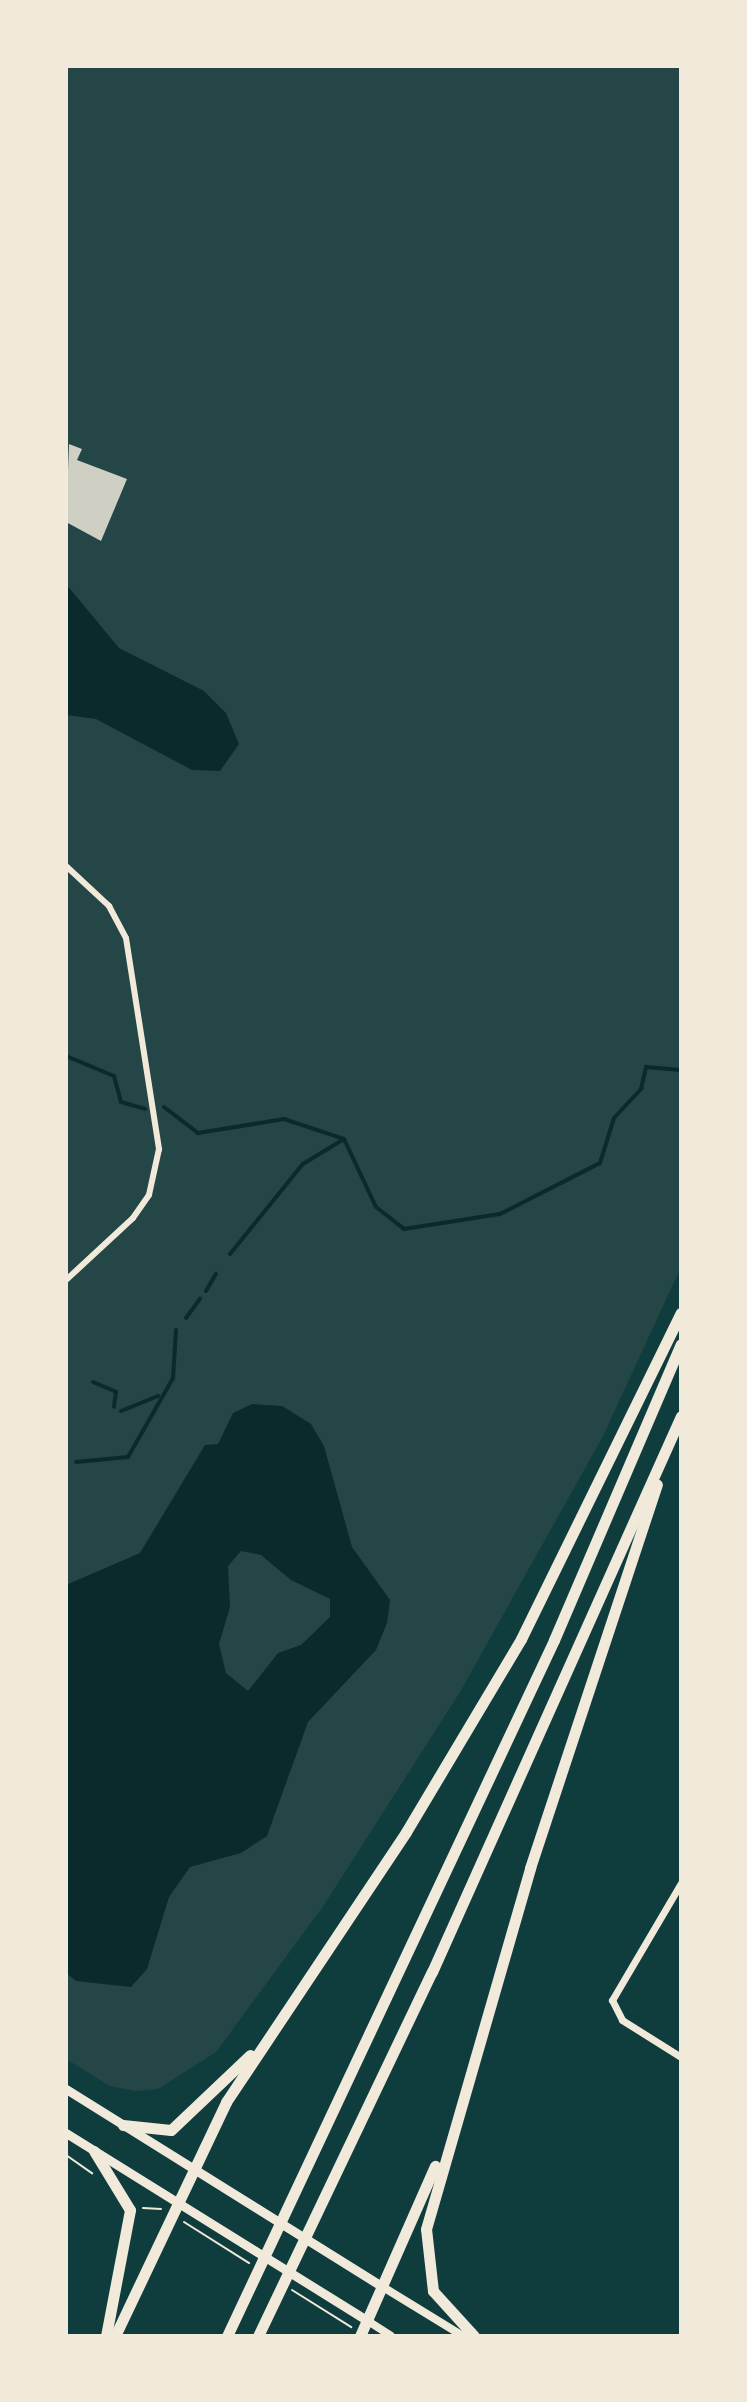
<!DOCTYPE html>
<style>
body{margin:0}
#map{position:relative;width:747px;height:2402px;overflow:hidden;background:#0f3d3e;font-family:Barlow,sans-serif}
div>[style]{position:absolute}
.green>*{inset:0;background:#244646}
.water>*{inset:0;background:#0a2a2b}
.stream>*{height:4px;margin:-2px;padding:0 2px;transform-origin:2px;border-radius:2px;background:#0a2a2b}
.building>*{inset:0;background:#cfcfc3}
.path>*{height:2px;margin:-1px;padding:0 1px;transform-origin:1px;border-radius:1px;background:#f1e9da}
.minor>*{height:6px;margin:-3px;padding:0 3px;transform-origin:3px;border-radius:3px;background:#f1e9da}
.tertiary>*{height:7px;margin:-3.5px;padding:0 3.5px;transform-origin:3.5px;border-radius:3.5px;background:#f1e9da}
.secondary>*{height:8px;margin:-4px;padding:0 4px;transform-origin:4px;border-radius:4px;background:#f1e9da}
.primary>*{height:9px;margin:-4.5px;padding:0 4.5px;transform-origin:4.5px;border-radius:4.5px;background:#f1e9da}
.motorway>*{height:11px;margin:-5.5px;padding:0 5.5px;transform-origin:5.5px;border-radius:5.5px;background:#f1e9da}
span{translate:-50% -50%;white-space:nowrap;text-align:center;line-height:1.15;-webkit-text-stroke:8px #f1e9da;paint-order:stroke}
.frame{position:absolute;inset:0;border:68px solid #f1e9da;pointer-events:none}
</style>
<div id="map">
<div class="green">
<i style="clip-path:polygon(66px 66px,681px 66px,681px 1267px,603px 1436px,460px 1692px,324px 1905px,216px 2052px,158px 2089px,135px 2091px,110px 2086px,66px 2059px)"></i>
</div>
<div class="water">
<i style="clip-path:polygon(66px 584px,119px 648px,204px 691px,226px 713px,239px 744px,220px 771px,192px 770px,96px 719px,66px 715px)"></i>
<i style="clip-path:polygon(evenodd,252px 1404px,282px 1406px,311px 1424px,324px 1446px,352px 1547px,390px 1600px,387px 1623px,376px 1650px,308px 1722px,267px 1836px,241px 1853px,190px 1867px,169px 1897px,147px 1969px,131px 1987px,76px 1981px,66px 1973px,66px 1585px,140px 1553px,205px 1445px,218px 1444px,233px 1413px,252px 1404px,241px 1551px,261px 1555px,291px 1580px,330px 1599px,330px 1617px,301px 1645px,278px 1653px,248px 1691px,226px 1673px,219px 1644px,230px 1607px,228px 1566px,241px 1551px)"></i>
</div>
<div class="stream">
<i style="left:66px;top:1056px;width:52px;rotate:22.6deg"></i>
<i style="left:114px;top:1076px;width:27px;rotate:75deg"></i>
<i style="left:121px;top:1102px;width:25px;rotate:16deg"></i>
<i style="left:164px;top:1107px;width:43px;rotate:37.4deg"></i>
<i style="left:198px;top:1133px;width:87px;rotate:-9.2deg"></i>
<i style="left:284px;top:1119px;width:63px;rotate:18.4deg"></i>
<i style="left:344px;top:1139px;width:75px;rotate:64.8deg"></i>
<i style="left:376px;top:1207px;width:36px;rotate:38deg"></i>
<i style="left:404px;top:1229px;width:97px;rotate:-8.9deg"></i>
<i style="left:500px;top:1214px;width:112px;rotate:-27deg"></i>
<i style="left:600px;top:1163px;width:47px;rotate:-72.7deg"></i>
<i style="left:614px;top:1118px;width:40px;rotate:-47deg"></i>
<i style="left:641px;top:1089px;width:23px;rotate:-77deg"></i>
<i style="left:646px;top:1067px;width:35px;rotate:5deg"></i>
<i style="left:230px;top:1254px;width:116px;rotate:-51deg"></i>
<i style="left:303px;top:1164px;width:48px;rotate:-31.4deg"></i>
<i style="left:206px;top:1291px;width:20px;rotate:-60deg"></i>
<i style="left:186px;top:1318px;width:24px;rotate:-54deg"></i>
<i style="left:93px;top:1382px;width:25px;rotate:23deg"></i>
<i style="left:116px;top:1392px;width:15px;rotate:98deg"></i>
<i style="left:121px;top:1411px;width:40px;rotate:-22deg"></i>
<i style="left:76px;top:1462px;width:52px;rotate:-5.5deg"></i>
<i style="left:128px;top:1457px;width:91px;rotate:-60.3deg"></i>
<i style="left:173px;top:1378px;width:48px;rotate:-86.4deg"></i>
</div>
<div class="building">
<i style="clip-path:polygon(69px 444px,82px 449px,77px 460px,127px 479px,101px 541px,66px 522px)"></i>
</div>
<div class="path">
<i style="left:66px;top:2155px;width:32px;rotate:35deg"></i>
<i style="left:143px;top:2208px;width:18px;rotate:3deg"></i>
<i style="left:184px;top:2222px;width:77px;rotate:32.2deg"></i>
<i style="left:292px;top:2290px;width:70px;rotate:32.1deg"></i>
</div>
<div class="minor">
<i style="left:66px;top:866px;width:59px;rotate:42.9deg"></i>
<i style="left:109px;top:906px;width:36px;rotate:62deg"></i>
<i style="left:126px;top:938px;width:214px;rotate:81.1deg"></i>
<i style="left:159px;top:1149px;width:47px;rotate:102.3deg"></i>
<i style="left:149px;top:1195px;width:28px;rotate:125deg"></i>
<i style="left:133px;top:1218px;width:91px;rotate:137.2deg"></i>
</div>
<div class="tertiary">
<i style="left:681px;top:1883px;width:136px;rotate:120.5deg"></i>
<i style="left:612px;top:2000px;width:22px;rotate:63deg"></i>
<i style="left:622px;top:2020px;width:70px;rotate:32.1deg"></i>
</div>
<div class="secondary">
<i style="left:383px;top:2287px;width:94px;rotate:31.5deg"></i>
<i style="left:368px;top:2321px;width:27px;rotate:33deg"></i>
</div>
<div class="primary">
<i style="left:66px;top:2089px;width:374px;rotate:32deg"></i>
<i style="left:66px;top:2133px;width:356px;rotate:31.9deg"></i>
</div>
<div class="motorway">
<i style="left:123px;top:2125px;width:48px;rotate:5.9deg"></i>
<i style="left:171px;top:2130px;width:109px;rotate:-43.5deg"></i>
<i style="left:94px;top:2151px;width:69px;rotate:58.6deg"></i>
<i style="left:130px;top:2210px;width:128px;rotate:100.8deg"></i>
<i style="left:115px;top:2336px;width:259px;rotate:-64.6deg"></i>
<i style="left:226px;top:2102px;width:324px;rotate:-56.3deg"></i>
<i style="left:406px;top:1832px;width:225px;rotate:-59.2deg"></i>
<i style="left:521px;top:1639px;width:363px;rotate:-63.9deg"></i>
<i style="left:227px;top:2336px;width:769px;rotate:-64.83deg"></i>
<i style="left:554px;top:1640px;width:322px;rotate:-66.8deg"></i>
<i style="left:258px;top:2336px;width:403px;rotate:-64.5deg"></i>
<i style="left:432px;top:1972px;width:609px;rotate:-65.88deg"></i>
<i style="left:360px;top:2336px;width:186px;rotate:-66.2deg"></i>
<i style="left:474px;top:2336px;width:61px;rotate:-132.3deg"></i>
<i style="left:433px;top:2291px;width:62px;rotate:-96.4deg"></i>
<i style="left:426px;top:2229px;width:376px;rotate:-73.9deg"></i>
<i style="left:530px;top:1868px;width:404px;rotate:-71.7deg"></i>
</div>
<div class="frame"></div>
</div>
